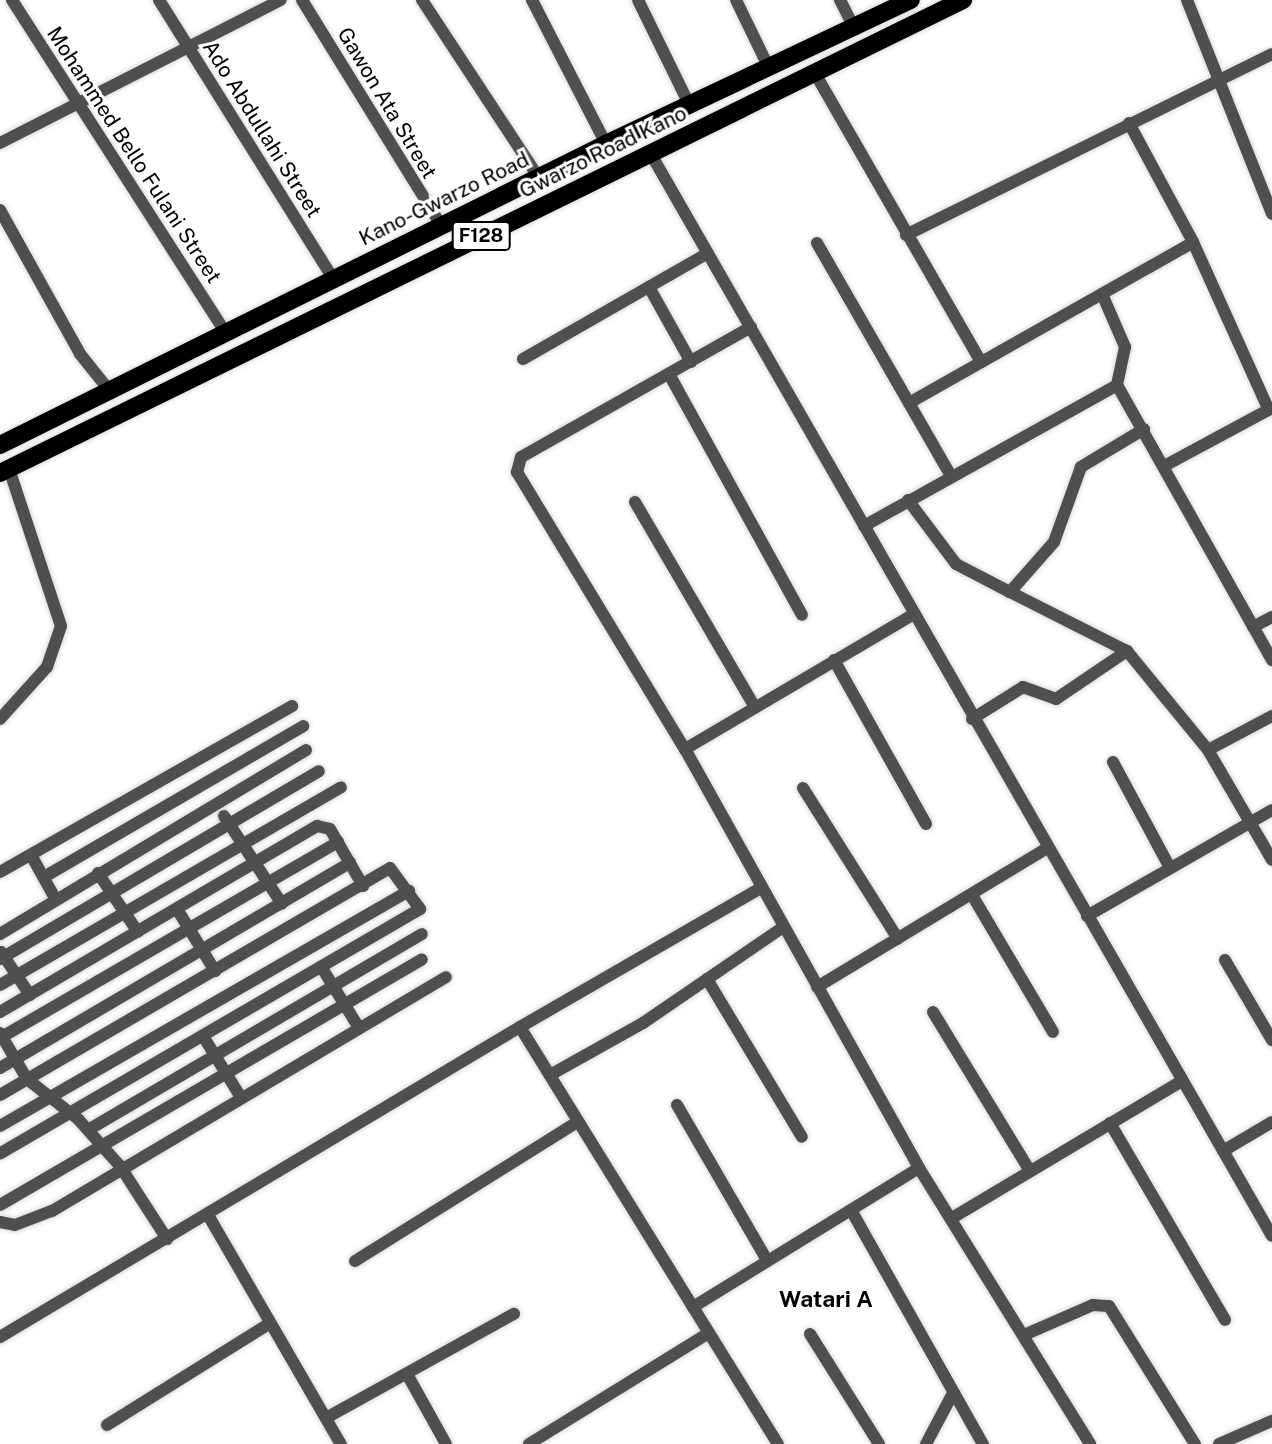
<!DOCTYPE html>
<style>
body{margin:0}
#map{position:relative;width:1272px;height:1444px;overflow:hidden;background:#fff;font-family:"Public Sans",sans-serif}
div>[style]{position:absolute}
.roads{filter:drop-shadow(0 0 2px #dbdbdb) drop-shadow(0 0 2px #dbdbdb)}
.street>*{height:12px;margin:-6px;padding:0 6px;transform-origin:6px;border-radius:6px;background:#4f4f4f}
.primary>*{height:18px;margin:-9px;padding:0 9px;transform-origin:9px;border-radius:9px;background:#000}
span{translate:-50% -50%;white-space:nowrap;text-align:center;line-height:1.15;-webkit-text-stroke:6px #fff;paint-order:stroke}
.shield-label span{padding:2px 5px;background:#fff;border:2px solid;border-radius:5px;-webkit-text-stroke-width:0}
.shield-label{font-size:19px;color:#000;font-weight:700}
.street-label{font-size:21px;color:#000}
.neighbourhood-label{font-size:23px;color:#000;font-weight:700}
</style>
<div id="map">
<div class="roads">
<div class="street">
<i style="left:12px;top:0;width:394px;rotate:57.3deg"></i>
<i style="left:159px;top:0;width:328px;rotate:58deg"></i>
<i style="left:302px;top:0;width:264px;rotate:58.3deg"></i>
<i style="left:422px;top:0;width:213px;rotate:56.7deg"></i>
<i style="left:532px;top:0;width:162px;rotate:62.8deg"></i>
<i style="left:638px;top:0;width:118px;rotate:63.9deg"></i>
<i style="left:736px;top:0;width:76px;rotate:64.1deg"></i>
<i style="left:840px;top:0;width:31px;rotate:63deg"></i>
<i style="left:1187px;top:0;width:230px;rotate:68.3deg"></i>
<i style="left:816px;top:75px;width:331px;rotate:60.1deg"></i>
<i style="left:1129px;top:123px;width:135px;rotate:61.7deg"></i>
<i style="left:1193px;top:242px;width:184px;rotate:65.7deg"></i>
<i style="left:0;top:143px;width:315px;rotate:-27deg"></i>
<i style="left:652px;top:156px;width:1245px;rotate:60.14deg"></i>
<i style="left:0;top:210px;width:165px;rotate:60.9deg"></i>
<i style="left:80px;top:354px;width:45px;rotate:51.3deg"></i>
<i style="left:906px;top:235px;width:408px;rotate:-26.3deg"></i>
<i style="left:817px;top:243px;width:267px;rotate:60.1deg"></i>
<i style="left:649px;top:287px;width:86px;rotate:60.8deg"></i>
<i style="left:1102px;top:294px;width:58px;rotate:66.5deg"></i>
<i style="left:1125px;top:347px;width:39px;rotate:102deg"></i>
<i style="left:751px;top:327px;width:264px;rotate:150.5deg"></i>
<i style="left:521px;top:457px;width:16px;rotate:105deg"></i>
<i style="left:517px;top:472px;width:324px;rotate:58.8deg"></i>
<i style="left:685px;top:749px;width:480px;rotate:60.8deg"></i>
<i style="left:919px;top:1168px;width:325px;rotate:58.2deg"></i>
<i style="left:523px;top:359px;width:213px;rotate:-29.8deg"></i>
<i style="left:669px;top:374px;width:275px;rotate:61.1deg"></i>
<i style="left:909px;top:403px;width:326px;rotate:-29.5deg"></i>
<i style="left:1144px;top:429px;width:74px;rotate:148.9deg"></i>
<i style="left:1081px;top:467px;width:80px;rotate:109.8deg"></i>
<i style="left:1054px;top:542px;width:67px;rotate:131.3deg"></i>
<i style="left:1010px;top:592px;width:131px;rotate:26.8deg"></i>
<i style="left:1127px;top:651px;width:128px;rotate:50.7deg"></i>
<i style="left:1166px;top:465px;width:120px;rotate:-28.3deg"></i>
<i style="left:908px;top:500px;width:80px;rotate:53.1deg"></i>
<i style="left:956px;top:564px;width:61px;rotate:27.4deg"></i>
<i style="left:635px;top:502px;width:236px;rotate:59.7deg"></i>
<i style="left:864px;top:526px;width:290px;rotate:-29.1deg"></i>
<i style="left:1117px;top:385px;width:316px;rotate:60.6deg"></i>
<i style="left:1253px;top:627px;width:21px;rotate:-28deg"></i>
<i style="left:834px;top:660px;width:188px;rotate:60.7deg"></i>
<i style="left:1272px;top:716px;width:72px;rotate:152deg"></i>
<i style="left:1208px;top:750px;width:127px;rotate:59.8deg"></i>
<i style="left:0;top:719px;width:70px;rotate:-47.9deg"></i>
<i style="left:47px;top:667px;width:43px;rotate:-71.1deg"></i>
<i style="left:61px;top:626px;width:165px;rotate:-108.3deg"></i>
<i style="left:972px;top:719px;width:60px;rotate:-32.1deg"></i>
<i style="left:1023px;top:687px;width:35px;rotate:20deg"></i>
<i style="left:1056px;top:699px;width:86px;rotate:-34.1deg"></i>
<i style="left:685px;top:749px;width:266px;rotate:-30.5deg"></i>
<i style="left:1113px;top:762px;width:120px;rotate:61.7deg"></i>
<i style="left:803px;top:788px;width:178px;rotate:57.8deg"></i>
<i style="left:224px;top:816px;width:105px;rotate:56.6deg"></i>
<i style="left:31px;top:855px;width:51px;rotate:60.9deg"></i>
<i style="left:0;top:872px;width:336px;rotate:-29.6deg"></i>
<i style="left:98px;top:873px;width:71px;rotate:55.9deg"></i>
<i style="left:44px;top:877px;width:300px;rotate:-30.2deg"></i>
<i style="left:972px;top:895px;width:159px;rotate:59.4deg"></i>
<i style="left:177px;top:909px;width:73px;rotate:58.5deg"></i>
<i style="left:1087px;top:916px;width:213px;rotate:-29.8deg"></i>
<i style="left:0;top:934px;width:357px;rotate:-31deg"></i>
<i style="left:1px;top:952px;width:52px;rotate:56deg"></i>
<i style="left:0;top:959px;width:370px;rotate:-30.5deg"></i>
<i style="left:1225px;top:960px;width:93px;rotate:59.6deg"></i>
<i style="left:322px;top:968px;width:70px;rotate:58.3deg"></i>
<i style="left:707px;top:979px;width:184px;rotate:59deg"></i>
<i style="left:0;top:985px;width:394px;rotate:-30.1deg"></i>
<i style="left:817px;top:987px;width:269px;rotate:-31.1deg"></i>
<i style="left:0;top:1012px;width:368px;rotate:-30.4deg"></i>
<i style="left:317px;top:826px;width:13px;rotate:13deg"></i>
<i style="left:330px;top:829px;width:66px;rotate:59.9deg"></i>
<i style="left:933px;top:1012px;width:186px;rotate:58.6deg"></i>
<i style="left:520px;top:1027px;width:278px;rotate:-30deg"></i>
<i style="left:0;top:1033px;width:53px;rotate:59.6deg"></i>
<i style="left:27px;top:1079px;width:65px;rotate:38.1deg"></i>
<i style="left:78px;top:1119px;width:63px;rotate:48.2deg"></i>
<i style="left:120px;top:1166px;width:87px;rotate:57.2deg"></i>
<i style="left:203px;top:1036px;width:70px;rotate:58.3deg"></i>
<i style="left:0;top:1038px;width:391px;rotate:-30.1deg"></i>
<i style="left:0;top:1068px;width:406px;rotate:-30.4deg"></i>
<i style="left:550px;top:1075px;width:107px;rotate:-29.2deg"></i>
<i style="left:643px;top:1023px;width:168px;rotate:-34.4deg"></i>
<i style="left:0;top:1095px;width:451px;rotate:-30.2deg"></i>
<i style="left:390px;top:868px;width:51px;rotate:53.8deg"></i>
<i style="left:420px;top:909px;width:486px;rotate:149.8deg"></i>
<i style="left:677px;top:1105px;width:179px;rotate:59.9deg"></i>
<i style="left:1110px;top:1123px;width:228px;rotate:59.7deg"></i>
<i style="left:0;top:1126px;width:472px;rotate:-29.9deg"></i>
<i style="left:88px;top:1130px;width:387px;rotate:-30.4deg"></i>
<i style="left:1223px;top:1151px;width:57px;rotate:-30.6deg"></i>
<i style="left:0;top:1205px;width:488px;rotate:-30.2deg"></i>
<i style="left:851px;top:1210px;width:269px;rotate:60.6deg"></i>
<i style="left:208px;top:1215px;width:265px;rotate:59.9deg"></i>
<i style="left:952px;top:1218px;width:268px;rotate:-30.8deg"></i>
<i style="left:0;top:1222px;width:15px;rotate:11deg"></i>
<i style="left:15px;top:1225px;width:40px;rotate:-21deg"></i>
<i style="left:52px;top:1211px;width:458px;rotate:-30.7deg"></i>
<i style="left:355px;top:1261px;width:261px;rotate:-32deg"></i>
<i style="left:693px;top:1307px;width:161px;rotate:58.2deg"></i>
<i style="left:810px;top:1334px;width:130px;rotate:57.9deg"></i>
<i style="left:1024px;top:1335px;width:75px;rotate:-23.5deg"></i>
<i style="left:1093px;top:1305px;width:16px;rotate:4deg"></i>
<i style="left:1109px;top:1306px;width:163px;rotate:58.1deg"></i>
<i style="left:0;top:1337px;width:605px;rotate:-30.8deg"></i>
<i style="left:520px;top:1027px;width:329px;rotate:58.3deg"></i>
<i style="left:693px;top:1307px;width:265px;rotate:-31.6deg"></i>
<i style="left:407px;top:1374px;width:80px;rotate:60.9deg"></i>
<i style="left:326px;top:1418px;width:215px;rotate:-29deg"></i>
<i style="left:107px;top:1425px;width:192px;rotate:-32deg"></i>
<i style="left:529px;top:1444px;width:211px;rotate:-31.7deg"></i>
<i style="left:926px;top:1444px;width:55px;rotate:-62deg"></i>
<i style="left:1219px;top:1444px;width:58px;rotate:-23.5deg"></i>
</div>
<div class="primary">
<i style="left:0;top:445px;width:677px;rotate:-26.41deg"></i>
<i style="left:606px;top:144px;width:337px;rotate:-25.3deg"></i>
<i style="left:0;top:473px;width:1073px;rotate:-26.16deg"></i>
</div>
</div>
<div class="shield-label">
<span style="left:481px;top:236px">F128</span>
</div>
<div class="street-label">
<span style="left:387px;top:103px;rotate:59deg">Gawon Ata Street</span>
<span style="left:262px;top:129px;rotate:58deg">Ado Abdullahi Street</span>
<span style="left:603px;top:152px;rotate:-26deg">Gwarzo Road Kano</span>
<span style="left:134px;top:155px;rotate:57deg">Mohammed Bello Fulani Street</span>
<span style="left:444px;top:199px;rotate:-26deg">Kano-Gwarzo Road</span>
</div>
<div class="neighbourhood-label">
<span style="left:826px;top:1299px">Watari A</span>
</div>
</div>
